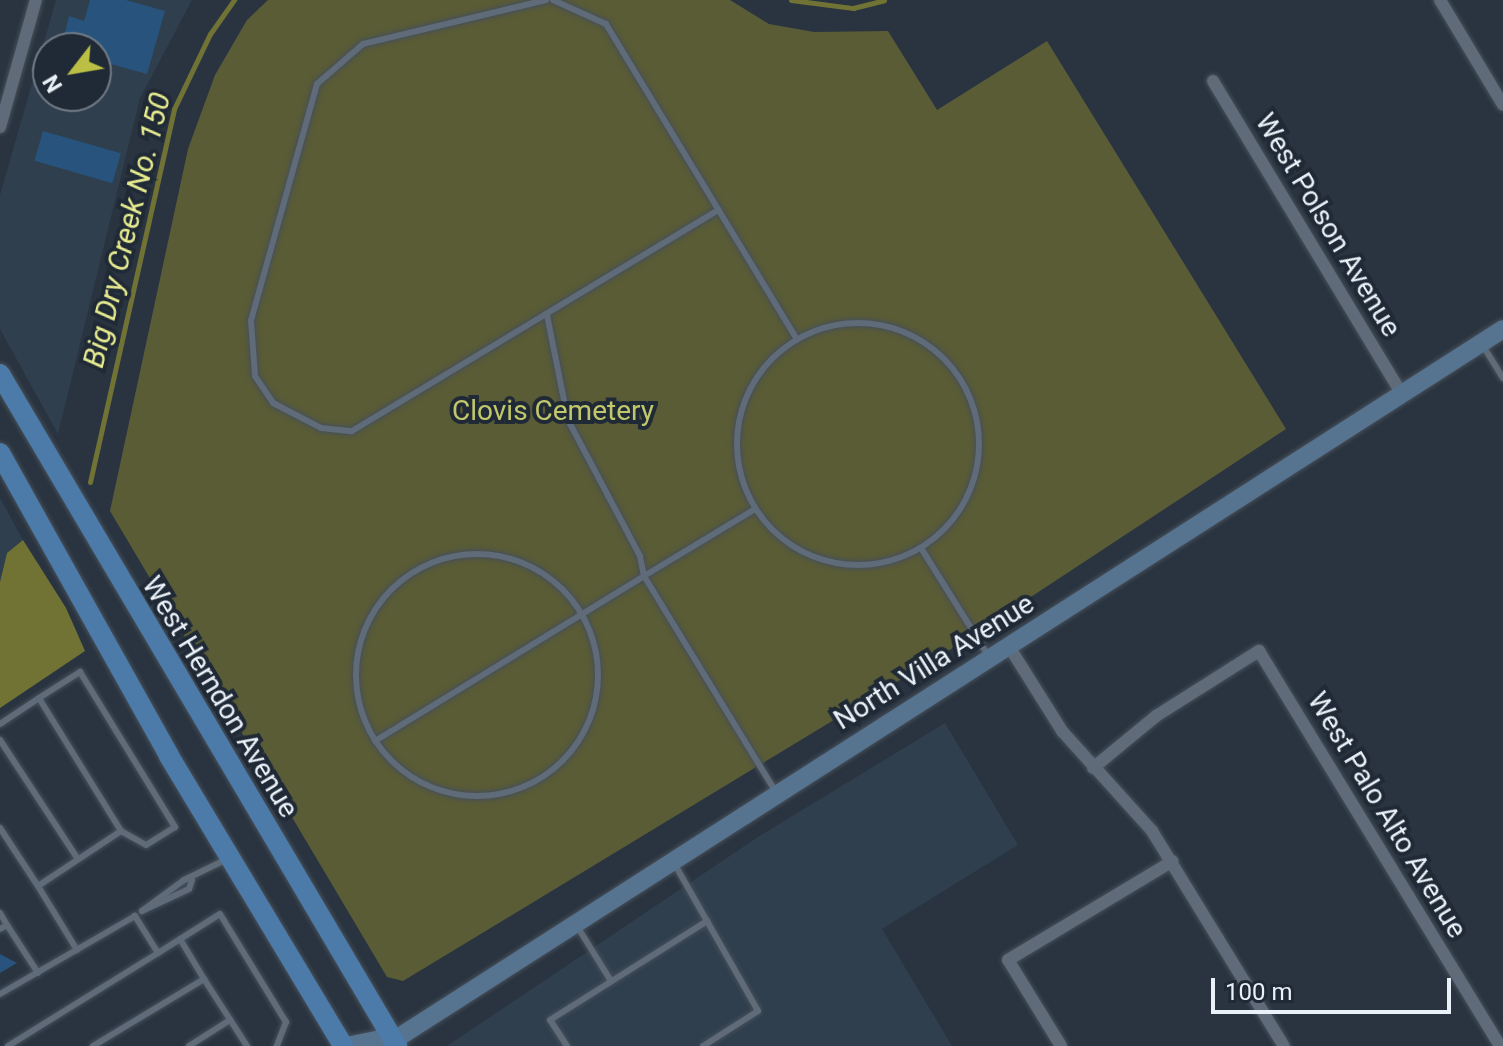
<!DOCTYPE html>
<style>
body{margin:0}
#map{position:relative;width:1503px;height:1046px;overflow:hidden;background:#293440;font-family:Roboto,sans-serif}
div>[style]{position:absolute}
.built>*{inset:0;background:#2f3f4e}
.green>*{inset:0;background:#5a5c36}
.water>*{inset:0;background:#717335}
.stream>*{height:5px;margin:-2.5px;padding:0 2.5px;transform-origin:2.5px;border-radius:2.5px;background:#717335}
.building>*{inset:0;background:#27537d;transform-origin:0 0}
.roads{filter:drop-shadow(0 0 2px #464f59) drop-shadow(0 0 2px #464f59)}
.lane>*{height:6px;margin:-3px;padding:0 3px;transform-origin:3px;border-radius:3px;background:#5f6b78}
.lane>.ring{margin:-3px;padding:0;box-sizing:content-box;background:none;border:6px solid #5f6b78;border-radius:50%}
.street>*{height:12px;margin:-6px;padding:0 6px;transform-origin:6px;border-radius:6px;background:#5f6b78}
.secondary>*{height:18px;margin:-9px;padding:0 9px;transform-origin:9px;border-radius:9px;background:#567390}
.primary>*{height:20px;margin:-10px;padding:0 10px;transform-origin:10px;border-radius:10px;background:#4c7ba9}
span{translate:-50% -50%;white-space:nowrap;text-align:center;line-height:1.15;-webkit-text-stroke:8px #202a36;paint-order:stroke}
.street-label{font-size:28px;color:#eaf1f8}
.park-label{font-size:28px;color:#c2c76c}
.water-label{font-size:30px;color:#e6eb8f;font-style:italic}
.north{position:absolute;left:32px;top:32px;width:80px;height:80px;box-sizing:border-box;background:#202a36;border:2px solid #717a84;border-radius:50%;rotate:239deg;font-size:22px;font-weight:700;line-height:32px;text-align:center;color:#eaf1f8}
.north::after{content:'';display:block;margin:auto;width:28px;height:36px;background:#bbc044;clip-path:polygon(50% 0,100% 100%,50% 72%,0 100%)}
.scale{position:absolute;left:1211px;top:978px;width:240px;height:36px;box-sizing:border-box;border:4px solid #eaf1f8;border-top:0;padding-left:10px;font-size:24px;line-height:28px;white-space:nowrap;color:#eaf1f8;-webkit-text-stroke:6px #202a36;paint-order:stroke}
</style>
<div id="map">
<div class="built">
<i style="clip-path:polygon(evenodd,56px 0,192px 0,140px 98px,58px 434px,0 329px,0 195px,56px 0,48px 48px,96px 48px,96px 96px,48px 96px,48px 48px)"></i>
<i style="clip-path:polygon(0 498px,23px 540px,7px 553px,0 582px)"></i>
<i style="clip-path:polygon(945px 723px,1018px 845px,882px 929px,952px 1046px,447px 1046px,758px 837px)"></i>
</div>
<div class="green">
<i style="clip-path:polygon(268px 0,730px 0,769px 24px,814px 32px,888px 31px,937px 110px,1047px 41px,1286px 429px,961px 643px,403px 981px,387px 977px,110px 511px,188px 149px,215px 75px,247px 20px)"></i>
</div>
<div class="water">
<i style="clip-path:polygon(23px 540px,66px 608px,85px 651px,0 708px,0 582px,7px 553px)"></i>
</div>
<div class="stream">
<i style="left:791px;top:0;width:63px;rotate:7.4deg"></i>
<i style="left:853px;top:8px;width:32px;rotate:-14deg"></i>
<i style="left:90px;top:482px;width:382px;rotate:-77.3deg"></i>
<i style="left:174px;top:109px;width:83px;rotate:-64.4deg"></i>
<i style="left:210px;top:34px;width:42px;rotate:-54.8deg"></i>
</div>
<div class="building">
<i style="clip-path:polygon(90px 0,126px 0,165px 11px,147px 74px,96px 60px,96px 48px,61px 48px,69px 16px,84px 21px)"></i>
<i style="left:43px;top:131px;width:81px;height:31px;rotate:16deg"></i>
<i style="clip-path:polygon(0 954px,17px 963px,0 973px)"></i>
</div>
<div class="roads">
<div class="lane">
<i style="left:546px;top:0;width:188px;rotate:166.5deg"></i>
<i style="left:363px;top:44px;width:61px;rotate:139deg"></i>
<i style="left:317px;top:84px;width:246px;rotate:105.6deg"></i>
<i style="left:251px;top:321px;width:55px;rotate:85.8deg"></i>
<i style="left:255px;top:376px;width:32px;rotate:56deg"></i>
<i style="left:273px;top:403px;width:54px;rotate:27.5deg"></i>
<i style="left:321px;top:428px;width:31px;rotate:6deg"></i>
<i style="left:352px;top:431px;width:428px;rotate:-31.1deg"></i>
<i style="left:553px;top:0;width:58px;rotate:24.4deg"></i>
<i style="left:606px;top:24px;width:369px;rotate:58.8deg"></i>
<i style="left:547px;top:315px;width:107px;rotate:78.7deg"></i>
<i style="left:568px;top:420px;width:154px;rotate:62.1deg"></i>
<i style="left:640px;top:556px;width:20px;rotate:79deg"></i>
<i style="left:644px;top:576px;width:130px;rotate:-31.1deg"></i>
<i class="ring" style="left:737px;top:323px;width:236px;height:236px"></i>
<i style="left:1483px;top:346px;width:38px;rotate:58deg"></i>
<i style="left:921px;top:548px;width:128px;rotate:58deg"></i>
<i class="ring" style="left:356px;top:554px;width:236px;height:236px"></i>
<i style="left:0;top:724px;width:47px;rotate:-33.7deg"></i>
<i style="left:39px;top:698px;width:49px;rotate:-32.4deg"></i>
<i style="left:80px;top:672px;width:182px;rotate:58.5deg"></i>
<i style="left:175px;top:827px;width:34px;rotate:148deg"></i>
<i style="left:146px;top:845px;width:29px;rotate:-151deg"></i>
<i style="left:121px;top:831px;width:156px;rotate:-121.7deg"></i>
<i style="left:0;top:740px;width:142px;rotate:56.8deg"></i>
<i style="left:375px;top:741px;width:316px;rotate:-31.5deg"></i>
<i style="left:644px;top:576px;width:252px;rotate:58.6deg"></i>
<i style="left:0;top:828px;width:69px;rotate:56.8deg"></i>
<i style="left:674px;top:863px;width:170px;rotate:60.4deg"></i>
<i style="left:758px;top:1011px;width:65px;rotate:147.5deg"></i>
<i style="left:192px;top:880px;width:9px;rotate:108deg"></i>
<i style="left:189px;top:889px;width:52px;rotate:154.9deg"></i>
<i style="left:142px;top:911px;width:52px;rotate:-36.4deg"></i>
<i style="left:184px;top:880px;width:48px;rotate:-26deg"></i>
<i style="left:0;top:913px;width:14px;rotate:60deg"></i>
<i style="left:577px;top:926px;width:65px;rotate:58.3deg"></i>
<i style="left:0;top:929px;width:8px;rotate:-30deg"></i>
<i style="left:7px;top:925px;width:57px;rotate:57.1deg"></i>
<i style="left:180px;top:939px;width:47px;rotate:59deg"></i>
<i style="left:77px;top:950px;width:75px;rotate:-121.4deg"></i>
<i style="left:38px;top:886px;width:100px;rotate:-33.5deg"></i>
<i style="left:158px;top:953px;width:73px;rotate:-32.2deg"></i>
<i style="left:220px;top:914px;width:127px;rotate:58.6deg"></i>
<i style="left:286px;top:1022px;width:26px;rotate:111deg"></i>
<i style="left:0;top:994px;width:156px;rotate:-30deg"></i>
<i style="left:8px;top:1046px;width:176px;rotate:-31.8deg"></i>
<i style="left:158px;top:953px;width:44px;rotate:-121.9deg"></i>
<i style="left:93px;top:1046px;width:130px;rotate:-31.1deg"></i>
<i style="left:204px;top:979px;width:80px;rotate:57.3deg"></i>
<i style="left:189px;top:1046px;width:49px;rotate:-32.4deg"></i>
<i style="left:567px;top:1046px;width:31px;rotate:-123deg"></i>
<i style="left:550px;top:1020px;width:186px;rotate:-32.2deg"></i>
</div>
<div class="street">
<i style="left:1440px;top:0;width:122px;rotate:59deg"></i>
<i style="left:1213px;top:81px;width:364px;rotate:58.9deg"></i>
<i style="left:0;top:127px;width:132px;rotate:-74.2deg"></i>
<i style="left:1010px;top:648px;width:98px;rotate:57.9deg"></i>
<i style="left:1062px;top:731px;width:135px;rotate:48deg"></i>
<i style="left:1152px;top:831px;width:252px;rotate:58.5deg"></i>
<i style="left:1093px;top:768px;width:82px;rotate:-39.5deg"></i>
<i style="left:1156px;top:716px;width:122px;rotate:-32.3deg"></i>
<i style="left:1259px;top:651px;width:463px;rotate:58.6deg"></i>
<i style="left:1061px;top:1046px;width:101px;rotate:-121.6deg"></i>
<i style="left:1008px;top:960px;width:192px;rotate:-31deg"></i>
</div>
<div class="secondary">
<i style="left:347px;top:1046px;width:45px;rotate:-11.6deg"></i>
<i style="left:385px;top:1046px;width:1328px;rotate:-32.67deg"></i>
</div>
<div class="primary">
<i style="left:0;top:374px;width:781px;rotate:59.43deg"></i>
<i style="left:0;top:453px;width:347px;rotate:60.8deg"></i>
<i style="left:169px;top:756px;width:338px;rotate:59deg"></i>
</div>
</div>
<div class="street-label">
<span style="left:1328px;top:225px;rotate:59deg">West Polson Avenue</span>
<span style="left:934px;top:662px;rotate:-32deg">North Villa Avenue</span>
<span style="left:220px;top:697px;rotate:59deg">West Herndon Avenue</span>
<span style="left:1387px;top:815px;rotate:59deg">West Palo Alto Avenue</span>
</div>
<div class="park-label">
<span style="left:553px;top:411px">Clovis Cemetery</span>
</div>
<div class="water-label">
<span style="left:127px;top:230px;rotate:-76deg">Big Dry Creek No. 150</span>
</div>
<div class="north">N</div>
<div class="scale">100 m</div>
</div>
